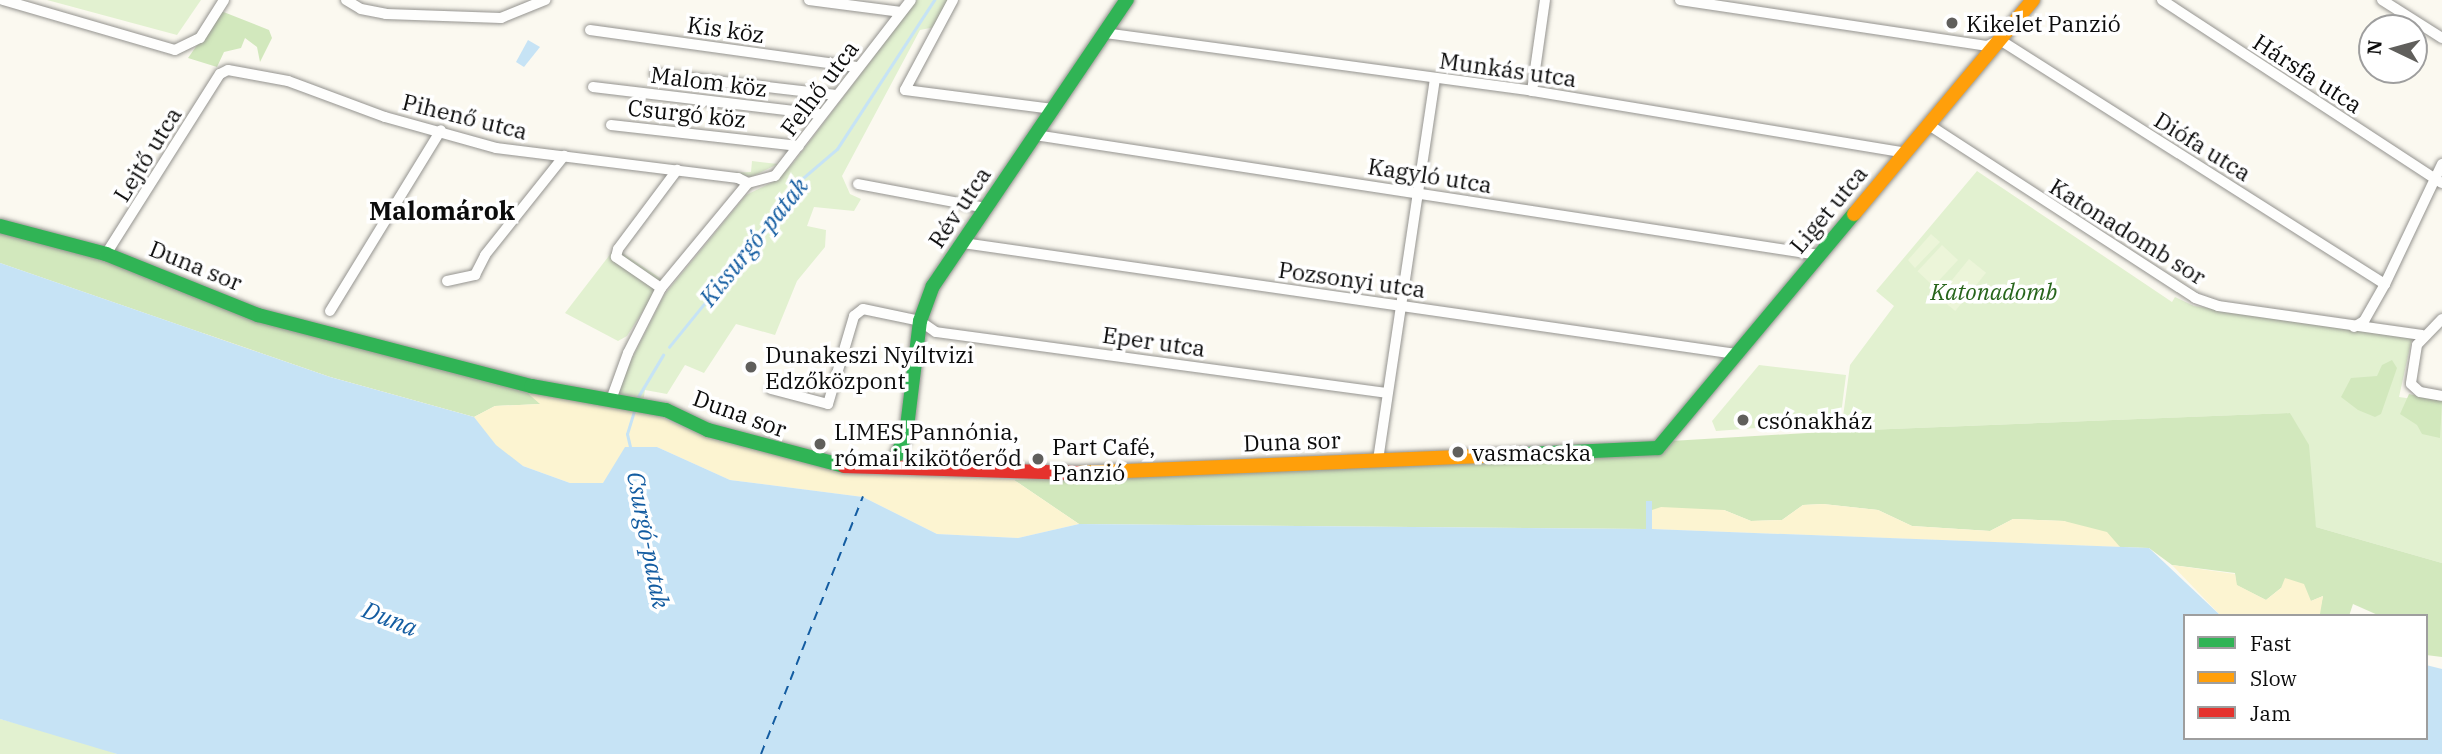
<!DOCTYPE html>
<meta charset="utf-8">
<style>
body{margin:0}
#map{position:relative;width:2442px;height:754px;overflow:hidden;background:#fbf9f0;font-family:"IBM Plex Serif",serif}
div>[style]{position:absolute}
.green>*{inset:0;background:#e2f1d0}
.forest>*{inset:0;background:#d2e8bd}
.sand>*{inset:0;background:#fcf4d1}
.pitch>*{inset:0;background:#ecf5d9;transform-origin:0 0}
.water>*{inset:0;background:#c6e3f5}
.stream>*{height:2.5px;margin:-1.25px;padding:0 1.25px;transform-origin:1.25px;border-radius:1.25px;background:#c6e3f5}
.ferry>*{height:2px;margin-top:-1px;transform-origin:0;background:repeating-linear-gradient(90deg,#135ca1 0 9px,transparent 0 16px)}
.roads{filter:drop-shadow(0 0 2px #94938f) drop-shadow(0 0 2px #94938f)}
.street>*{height:10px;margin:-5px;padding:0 5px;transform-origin:5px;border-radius:5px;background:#fefefd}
.fast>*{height:14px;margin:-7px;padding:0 7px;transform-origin:7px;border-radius:7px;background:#30b455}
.slow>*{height:14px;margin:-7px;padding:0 7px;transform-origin:7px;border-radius:7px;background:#ff9f0a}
.jam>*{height:14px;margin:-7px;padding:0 7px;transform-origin:7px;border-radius:7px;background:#e5322d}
.dots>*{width:19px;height:19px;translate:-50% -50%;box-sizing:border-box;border:4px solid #fff;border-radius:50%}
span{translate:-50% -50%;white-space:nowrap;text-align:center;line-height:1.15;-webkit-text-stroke:7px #fff;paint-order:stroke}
.poi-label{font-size:23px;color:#0c0c0c}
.left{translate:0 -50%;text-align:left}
.street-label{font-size:23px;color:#0c0c0c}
.park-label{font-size:23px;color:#27651b;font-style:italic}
.water-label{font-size:24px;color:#135ca1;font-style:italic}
.quarter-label{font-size:26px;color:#0c0c0c;font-weight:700}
.legend{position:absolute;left:2183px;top:614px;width:245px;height:126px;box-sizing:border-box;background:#fff;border:2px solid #9e9e9e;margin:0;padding:9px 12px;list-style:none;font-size:21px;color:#0c0c0c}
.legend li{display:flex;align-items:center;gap:14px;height:35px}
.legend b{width:35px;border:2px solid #9e9e9e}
.north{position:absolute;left:2358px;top:14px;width:70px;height:70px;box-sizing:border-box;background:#fff;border:2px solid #9e9e9e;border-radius:50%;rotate:275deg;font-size:19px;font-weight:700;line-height:28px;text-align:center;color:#0c0c0c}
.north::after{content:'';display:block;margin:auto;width:24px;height:32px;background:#605f5c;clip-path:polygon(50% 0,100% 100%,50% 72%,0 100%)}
</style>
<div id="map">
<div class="green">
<i style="clip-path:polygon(47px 0,201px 0,177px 35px)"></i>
<i style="clip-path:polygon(917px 0,948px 0,935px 27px,920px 30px,842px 176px,850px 194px,861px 199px,854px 211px,814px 207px,807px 226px,826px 230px,825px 247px,797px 281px,775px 335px,736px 324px,704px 373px,685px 365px,667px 394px,645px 390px,642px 409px,601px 420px,664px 295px,746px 195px,777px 180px,794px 162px)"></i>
<i style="clip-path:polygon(752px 161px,778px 164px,751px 177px,729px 173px,751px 172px)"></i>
<i style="clip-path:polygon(1977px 171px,2172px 302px,2175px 297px,2194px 306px,2412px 338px,2399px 397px,2442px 403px,2442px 563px,2316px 527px,2290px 413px,1841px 431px,1850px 365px,1894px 306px,1876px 291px)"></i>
<i style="clip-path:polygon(615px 248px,663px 280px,627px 336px,618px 341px,565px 313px)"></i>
<i style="clip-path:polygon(1759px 365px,1846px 375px,1840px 422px,1716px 431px,1712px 421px)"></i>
<i style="clip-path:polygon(0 719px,79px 740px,117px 754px,0 754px)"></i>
</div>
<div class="forest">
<i style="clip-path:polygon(221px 11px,269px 30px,272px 38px,260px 62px,257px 47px,245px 38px,241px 48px,224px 52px,217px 67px,188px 58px)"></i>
<i style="clip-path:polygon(0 232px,113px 263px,253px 318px,514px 381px,541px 404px,495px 406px,474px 417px,330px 377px,0 263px)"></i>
<i style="clip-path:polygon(2392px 360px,2397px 368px,2381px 414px,2375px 417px,2358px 410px,2341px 397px,2351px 378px,2377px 376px,2382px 365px)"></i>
<i style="clip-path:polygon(2409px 394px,2442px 401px,2440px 438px,2422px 434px,2417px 425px,2400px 414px)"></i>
<i style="clip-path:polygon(2290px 413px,2309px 445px,2316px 527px,2442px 563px,2442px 657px,2426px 655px,2426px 616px,2380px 616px,2353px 604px,2349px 616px,2319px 614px,2323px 596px,2311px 601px,2281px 588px,2266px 600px,2236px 585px,2235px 573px,2172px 565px,2149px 548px,2120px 547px,2064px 521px,2013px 519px,1990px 531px,1912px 526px,1878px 510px,1823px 504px,1803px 505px,1782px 520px,1751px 521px,1724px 510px,1652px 510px,1652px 501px,1646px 501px,1646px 529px,1079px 524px,1014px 480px,1841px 431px)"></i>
</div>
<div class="sand">
<i style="clip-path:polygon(203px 333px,330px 377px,474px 417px,495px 406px,540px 404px,514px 381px,642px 409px,708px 438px,819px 466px,1014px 480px,1079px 524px,1018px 538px,937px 534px,863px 497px,730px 480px,657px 447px,603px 483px,570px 483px,235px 362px)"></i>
<i style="clip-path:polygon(1823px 504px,1878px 510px,1912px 526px,1990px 531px,2013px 519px,2064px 521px,2107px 532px,2120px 547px,1652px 529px,1652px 510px,1661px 507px,1724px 510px,1751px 521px,1782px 520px,1803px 505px)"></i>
<i style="clip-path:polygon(2172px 565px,2235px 574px,2237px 585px,2266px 600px,2281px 588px,2285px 578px,2304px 584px,2311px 601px,2323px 596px,2320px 614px,2334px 616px,2221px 616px)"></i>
</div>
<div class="pitch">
<i style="clip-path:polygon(1931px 234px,1940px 242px,1915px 268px,1908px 260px)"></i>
<i style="left:1942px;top:245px;width:22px;height:36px;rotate:43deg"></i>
<i style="left:1969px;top:259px;width:22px;height:49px;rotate:39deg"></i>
</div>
<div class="water">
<i style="clip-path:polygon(528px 40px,540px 47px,524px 67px,516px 62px)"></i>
<i style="clip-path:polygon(0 263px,330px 377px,474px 417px,496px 445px,523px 466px,570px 483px,603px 483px,625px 447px,657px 447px,730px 480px,863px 497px,937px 534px,1018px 538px,1079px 524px,1646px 529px,1646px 501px,1652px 501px,1652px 529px,2149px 548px,2221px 616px,2185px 616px,2185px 738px,2426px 738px,2426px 665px,2442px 669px,2442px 754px,117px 754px,0 719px)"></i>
</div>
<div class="stream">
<i style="left:669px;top:347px;width:166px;rotate:-50.9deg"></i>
<i style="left:774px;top:218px;width:32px;rotate:-62deg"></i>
<i style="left:789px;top:190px;width:63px;rotate:-40.5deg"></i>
<i style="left:837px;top:149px;width:178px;rotate:-56.9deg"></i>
<i style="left:638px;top:397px;width:49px;rotate:-59.2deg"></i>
<i style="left:630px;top:447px;width:13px;rotate:-103deg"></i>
<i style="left:627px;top:434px;width:28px;rotate:-73deg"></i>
</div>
<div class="ferry">
<i style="left:761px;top:754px;width:277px;rotate:-68.4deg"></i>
</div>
<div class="roads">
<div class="street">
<i style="left:3px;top:0;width:179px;rotate:16.2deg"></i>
<i style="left:175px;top:50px;width:28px;rotate:-26deg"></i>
<i style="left:200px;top:38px;width:45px;rotate:-57.7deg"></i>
<i style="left:346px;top:0;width:17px;rotate:31deg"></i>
<i style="left:361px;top:9px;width:25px;rotate:11deg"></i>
<i style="left:386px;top:14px;width:115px;rotate:2deg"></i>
<i style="left:501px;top:18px;width:48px;rotate:-22.2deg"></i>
<i style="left:809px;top:0;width:93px;rotate:7.4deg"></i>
<i style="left:953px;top:0;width:102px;rotate:118.1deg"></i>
<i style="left:905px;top:90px;width:149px;rotate:7.3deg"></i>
<i style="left:1680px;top:0;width:310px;rotate:8.5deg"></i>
<i style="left:1987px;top:46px;width:14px;rotate:-25deg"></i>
<i style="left:2000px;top:40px;width:456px;rotate:32.4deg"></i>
<i style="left:2162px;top:0;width:334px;rotate:33.2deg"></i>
<i style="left:2382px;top:0;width:71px;rotate:32.3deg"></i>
<i style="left:590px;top:30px;width:271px;rotate:7.9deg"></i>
<i style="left:1105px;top:33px;width:431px;rotate:7.7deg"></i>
<i style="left:1532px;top:91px;width:378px;rotate:9.4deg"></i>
<i style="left:655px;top:74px;width:182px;rotate:6.6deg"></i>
<i style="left:593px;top:87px;width:230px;rotate:6.8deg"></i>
<i style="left:1532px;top:91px;width:92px;rotate:-81.9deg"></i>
<i style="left:611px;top:125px;width:189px;rotate:6.4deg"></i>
<i style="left:1929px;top:125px;width:317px;rotate:33deg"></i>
<i style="left:2195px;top:298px;width:24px;rotate:19deg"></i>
<i style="left:2218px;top:306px;width:206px;rotate:8.1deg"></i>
<i style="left:1035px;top:135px;width:793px;rotate:8.7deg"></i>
<i style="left:748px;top:183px;width:28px;rotate:-15deg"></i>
<i style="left:775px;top:176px;width:222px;rotate:-52.3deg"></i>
<i style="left:858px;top:184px;width:130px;rotate:10.6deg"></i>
<i style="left:963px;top:243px;width:781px;rotate:8.17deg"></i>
<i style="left:106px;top:254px;width:213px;rotate:-57.7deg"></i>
<i style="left:220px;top:74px;width:9px;rotate:-27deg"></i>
<i style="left:228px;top:70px;width:61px;rotate:10.4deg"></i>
<i style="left:288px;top:81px;width:103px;rotate:20.4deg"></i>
<i style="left:385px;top:117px;width:115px;rotate:15.6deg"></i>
<i style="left:496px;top:148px;width:244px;rotate:7.1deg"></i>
<i style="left:738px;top:178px;width:11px;rotate:27deg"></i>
<i style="left:447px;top:281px;width:29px;rotate:-12deg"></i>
<i style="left:475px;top:275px;width:22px;rotate:-63deg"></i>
<i style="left:485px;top:255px;width:127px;rotate:-51.4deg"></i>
<i style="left:661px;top:288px;width:55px;rotate:-145.4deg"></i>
<i style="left:616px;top:257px;width:8px;rotate:-76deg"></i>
<i style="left:618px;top:249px;width:99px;rotate:-53.2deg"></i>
<i style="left:330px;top:311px;width:212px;rotate:-58.5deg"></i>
<i style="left:2442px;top:319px;width:36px;rotate:134deg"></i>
<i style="left:2417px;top:345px;width:39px;rotate:99deg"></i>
<i style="left:2411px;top:384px;width:12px;rotate:42deg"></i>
<i style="left:2420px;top:392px;width:22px;rotate:10deg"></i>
<i style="left:2354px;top:327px;width:12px;rotate:-31deg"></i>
<i style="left:2364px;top:321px;width:43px;rotate:-60.4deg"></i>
<i style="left:2385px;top:284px;width:133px;rotate:-64.6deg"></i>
<i style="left:771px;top:389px;width:59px;rotate:14.7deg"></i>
<i style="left:828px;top:404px;width:92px;rotate:-73.5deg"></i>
<i style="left:854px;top:316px;width:11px;rotate:-38deg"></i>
<i style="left:863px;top:309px;width:58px;rotate:11.9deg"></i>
<i style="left:920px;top:321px;width:19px;rotate:35deg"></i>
<i style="left:936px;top:332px;width:455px;rotate:7.7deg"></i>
<i style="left:612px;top:397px;width:47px;rotate:-70deg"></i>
<i style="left:628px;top:353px;width:73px;rotate:-63.1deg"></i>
<i style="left:661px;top:288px;width:136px;rotate:-50.4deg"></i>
<i style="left:1378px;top:460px;width:386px;rotate:-81.5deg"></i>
</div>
<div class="fast">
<i style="left:0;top:226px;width:110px;rotate:14.8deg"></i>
<i style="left:106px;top:254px;width:164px;rotate:21.9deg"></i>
<i style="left:258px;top:315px;width:282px;rotate:14.6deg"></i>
<i style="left:531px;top:386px;width:137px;rotate:10.1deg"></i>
<i style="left:666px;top:410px;width:47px;rotate:25.5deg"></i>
<i style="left:708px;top:430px;width:141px;rotate:14.8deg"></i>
<i style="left:1506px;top:455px;width:152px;rotate:-2.6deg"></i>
<i style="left:1658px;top:448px;width:305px;rotate:-50.1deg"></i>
<i style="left:892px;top:465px;width:33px;rotate:-65deg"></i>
<i style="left:906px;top:435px;width:115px;rotate:-83deg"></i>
<i style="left:920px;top:321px;width:37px;rotate:-70deg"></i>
<i style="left:933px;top:286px;width:346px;rotate:-55.9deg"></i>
</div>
<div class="slow">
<i style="left:1854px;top:214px;width:279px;rotate:-50.1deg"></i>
<i style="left:1077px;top:473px;width:429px;rotate:-2.4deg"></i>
</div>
<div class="jam">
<i style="left:844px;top:466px;width:233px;rotate:1.7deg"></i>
</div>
</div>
<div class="dots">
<i style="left:1952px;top:23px;background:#605f5c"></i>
<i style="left:751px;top:367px;background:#605f5c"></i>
<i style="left:1743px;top:420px;background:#605f5c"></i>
<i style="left:820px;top:444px;background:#605f5c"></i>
<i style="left:1458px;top:452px;background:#605f5c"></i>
<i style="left:1038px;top:459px;background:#605f5c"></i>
</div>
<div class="poi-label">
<span class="left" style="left:1966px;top:23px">Kikelet Panzió</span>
<span class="left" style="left:765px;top:367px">Dunakeszi Nyíltvizi<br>Edzőközpont</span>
<span class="left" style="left:1757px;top:420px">csónakház</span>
<span class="left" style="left:834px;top:444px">LIMES Pannónia,<br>római kikötőerőd</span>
<span class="left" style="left:1052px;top:459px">Part Café,<br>Panzió</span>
<span class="left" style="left:1472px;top:452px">vasmacska</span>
</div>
<div class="street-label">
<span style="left:726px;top:29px;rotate:8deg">Kis köz</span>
<span style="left:1508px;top:69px;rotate:8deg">Munkás utca</span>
<span style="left:2308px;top:73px;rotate:33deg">Hársfa utca</span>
<span style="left:709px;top:81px;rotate:7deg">Malom köz</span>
<span style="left:819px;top:88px;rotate:-53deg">Felhő utca</span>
<span style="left:687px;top:113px;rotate:6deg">Csurgó köz</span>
<span style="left:465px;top:116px;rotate:14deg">Pihenő utca</span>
<span style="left:2203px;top:146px;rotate:32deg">Diófa utca</span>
<span style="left:147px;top:154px;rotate:-58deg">Lejtő utca</span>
<span style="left:1430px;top:175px;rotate:9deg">Kagyló utca</span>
<span style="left:959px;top:207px;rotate:-56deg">Rév utca</span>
<span style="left:1828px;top:209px;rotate:-50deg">Liget utca</span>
<span style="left:2128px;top:231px;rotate:32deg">Katonadomb sor</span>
<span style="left:196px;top:265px;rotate:22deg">Duna sor</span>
<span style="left:1352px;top:279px;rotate:8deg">Pozsonyi utca</span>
<span style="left:1154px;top:341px;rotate:8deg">Eper utca</span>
<span style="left:740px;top:413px;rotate:20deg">Duna sor</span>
<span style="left:1292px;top:441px;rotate:-2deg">Duna sor</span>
</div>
<div class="park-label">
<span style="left:1994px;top:291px">Katonadomb</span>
</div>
<div class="water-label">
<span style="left:754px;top:242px;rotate:-51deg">Kissurgó-patak</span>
<span style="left:648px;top:540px;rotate:79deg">Csurgó-patak</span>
<span style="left:390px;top:619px;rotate:21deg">Duna</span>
</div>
<div class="quarter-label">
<span style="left:442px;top:211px">Malomárok</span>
</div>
<ul class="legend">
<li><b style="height:9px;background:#30b455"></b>Fast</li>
<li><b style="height:9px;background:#ff9f0a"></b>Slow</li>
<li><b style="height:9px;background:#e5322d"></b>Jam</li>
</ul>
<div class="north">N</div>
</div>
